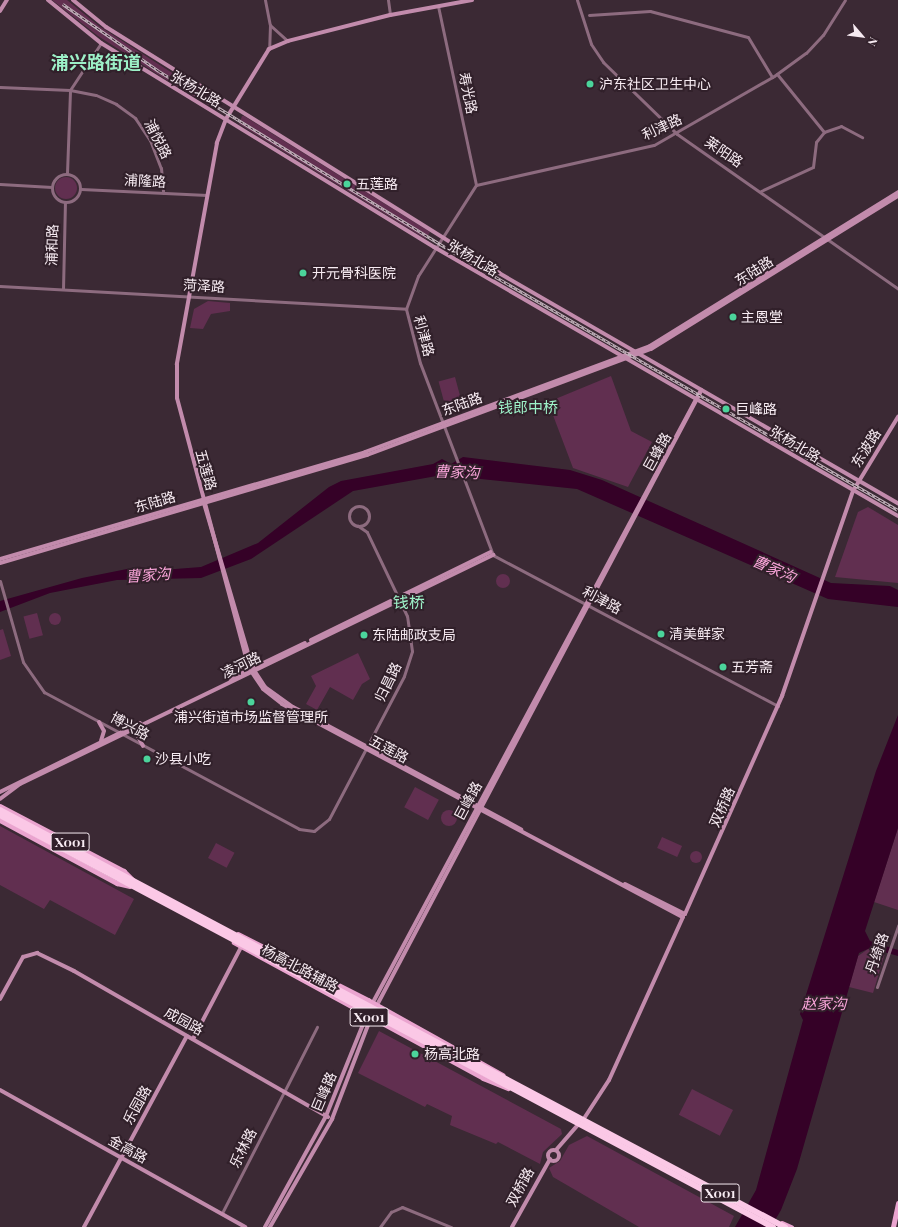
<!DOCTYPE html>
<meta charset="utf-8">
<style>
body{margin:0}
#map{position:relative;width:898px;height:1227px;overflow:hidden;background:#3b2934;font-family:"Playfair Display","Noto Sans SC",serif}
div>[style]{position:absolute}
.green>*{inset:0;background:#612f50;transform-origin:0 0}
.round{border-radius:50%}
.water>*{inset:0;background:#350127}
.street>*{height:3px;margin:-1.5px;padding:0 1.5px;transform-origin:1.5px;border-radius:1.5px;background:#8d6b7f}
.street>.ring{margin:-1.5px;padding:0;box-sizing:content-box;background:none;border:3px solid #8d6b7f;border-radius:50%}
.secondary>*{height:4px;margin:-2px;padding:0 2px;transform-origin:2px;border-radius:2px;background:#c28bac}
.secondary>.ring{margin:-2px;padding:0;box-sizing:content-box;background:none;border:4px solid #c28bac;border-radius:50%}
.primary>*{height:4.5px;margin:-2.25px;padding:0 2.25px;transform-origin:2.25px;border-radius:2.25px;background:#eaa4cf}
.highway>*{height:5.5px;margin:-2.75px;padding:0 2.75px;transform-origin:2.75px;border-radius:2.75px;background:#fbc8e6}
.rail>*{height:2.5px;margin-top:-1.25px;transform-origin:0;background:repeating-linear-gradient(90deg,#31202a 0 3px,#c5b7bf 0 6px);box-sizing:border-box;border-block:1px solid #c5b7bf}
.dots>*{width:11px;height:11px;translate:-50% -50%;box-sizing:border-box;border:2px solid #31202a;border-radius:50%}
span{translate:-50% -50%;white-space:nowrap;text-align:center;line-height:1.15;-webkit-text-stroke:4px #31202a;paint-order:stroke}
.shield-label span{padding:1px 3px;background:#31202a;border:1px solid;border-radius:3px;-webkit-text-stroke-width:0}
.shield-label{font-size:13px;color:#f7ebf2;font-weight:700}
.poi-label{font-size:14px;color:#f7ebf2}
.left{translate:0 -50%;text-align:left}
.street-label{font-size:14px;color:#f7ebf2}
.neighbourhood-label{font-size:15px;color:#9df1c8}
.water-label{font-size:15px;color:#f8a4d8;font-style:italic}
.quarter-label{font-size:16px;color:#9df1c8}
.district-label{font-size:18px;color:#9df1c8;font-weight:700}
.north{position:absolute;left:842px;top:16px;width:40px;height:40px;-webkit-text-stroke:3px #31202a;paint-order:stroke;rotate:118deg;font-size:11px;font-weight:700;line-height:16px;text-align:center;color:#f7ebf2}
.north::after{content:'';display:block;margin:auto;width:14px;height:18px;background:#f7ebf2;clip-path:polygon(50% 0,100% 100%,50% 72%,0 100%)}
</style>
<div id="map">
<div class="green">
<i style="clip-path:polygon(52px 0,67px 0,99px 26px,219px 103px,212px 107px,165px 79px,98px 36px)"></i>
<i style="clip-path:polygon(242px 116px,244px 116px,430px 232px,426px 239px,239px 124px)"></i>
<i class="round" style="left:55px;top:177px;width:22px;height:22px"></i>
<i style="clip-path:polygon(208px 301px,230px 303px,230px 311px,211px 314px,203px 329px,190px 328px,194px 309px)"></i>
<i style="clip-path:polygon(611px 376px,631px 431px,652px 442px,628px 487px,573px 468px,548px 402px)"></i>
<i style="left:455px;top:377px;width:28px;height:17px;rotate:75deg"></i>
<i style="clip-path:polygon(868px 507px,898px 525px,898px 583px,835px 577px,858px 512px)"></i>
<i class="round" style="left:496px;top:574px;width:14px;height:14px"></i>
<i style="left:37px;top:613px;width:23px;height:14px;rotate:75deg"></i>
<i class="round" style="left:49px;top:613px;width:12px;height:12px"></i>
<i style="clip-path:polygon(3px 629px,11px 656px,0 660px,0 630px)"></i>
<i style="clip-path:polygon(358px 653px,370px 679px,362px 684px,353px 700px,330px 687px,317px 710px,306px 704px,316px 686px,311px 676px)"></i>
<i style="left:415px;top:787px;width:27px;height:23px;rotate:28deg"></i>
<i class="round" style="left:441px;top:810px;width:16px;height:16px"></i>
<i style="clip-path:polygon(0 826px,134px 899px,115px 935px,50px 900px,44px 909px,0 885px)"></i>
<i style="clip-path:polygon(898px 828px,898px 910px,874px 902px)"></i>
<i style="left:662px;top:837px;width:22px;height:12px;rotate:24deg"></i>
<i style="left:216px;top:843px;width:21px;height:17px;rotate:28deg"></i>
<i class="round" style="left:690px;top:851px;width:12px;height:12px"></i>
<i style="clip-path:polygon(868px 949px,885px 953px,873px 993px,849px 987px,858px 956px)"></i>
<i style="clip-path:polygon(379px 1031px,561px 1129px,562px 1134px,543px 1152px,540px 1164px,498px 1142px,496px 1144px,450px 1125px,452px 1116px,427px 1104px,425px 1107px,358px 1073px)"></i>
<i style="left:692px;top:1089px;width:46px;height:29px;rotate:27deg"></i>
<i style="clip-path:polygon(587px 1136px,734px 1216px,729px 1227px,639px 1227px,553px 1177px,549px 1168px,560px 1161px,569px 1145px)"></i>
</div>
<div class="water">
<i style="clip-path:polygon(463px 457px,570px 470px,602px 480px,831px 583px,890px 586px,898px 590px,898px 607px,828px 599px,577px 489px,442px 475px,353px 491px,251px 559px,201px 578px,117px 580px,50px 593px,0 612px,0 601px,82px 578px,137px 567px,162px 570px,201px 567px,258px 543px,329px 487px,341px 481px,433px 464px,442px 459px,451px 464px)"></i>
<i style="clip-path:polygon(898px 715px,898px 828px,865px 931px,870px 941px,898px 950px,898px 956px,870px 948px,859px 953px,797px 1169px,781px 1210px,771px 1227px,735px 1227px,756px 1190px,803px 1020px,800px 1014px,876px 771px)"></i>
</div>
<div class="street">
<i style="left:265px;top:0;width:25px;rotate:79deg"></i>
<i style="left:270px;top:25px;width:24px;rotate:92deg"></i>
<i style="left:388px;top:0;width:15px;rotate:82deg"></i>
<i style="left:577px;top:0;width:46px;rotate:72.3deg"></i>
<i style="left:591px;top:44px;width:22px;rotate:56deg"></i>
<i style="left:603px;top:62px;width:103px;rotate:44.2deg"></i>
<i style="left:677px;top:134px;width:270px;rotate:35deg"></i>
<i style="left:438px;top:6px;width:183px;rotate:78deg"></i>
<i style="left:589px;top:15px;width:61px;rotate:-3.8deg"></i>
<i style="left:650px;top:11px;width:101px;rotate:14.9deg"></i>
<i style="left:748px;top:37px;width:47px;rotate:59deg"></i>
<i style="left:270px;top:25px;width:24px;rotate:42deg"></i>
<i style="left:777px;top:74px;width:75px;rotate:51deg"></i>
<i style="left:0;top:87px;width:70px;rotate:2.5deg"></i>
<i style="left:70px;top:90px;width:26px;rotate:11deg"></i>
<i style="left:96px;top:95px;width:22px;rotate:24deg"></i>
<i style="left:116px;top:104px;width:24px;rotate:36deg"></i>
<i style="left:135px;top:118px;width:27px;rotate:56deg"></i>
<i style="left:150px;top:140px;width:30px;rotate:69deg"></i>
<i style="left:161px;top:168px;width:25px;rotate:85deg"></i>
<i style="left:67px;top:173px;width:83px;rotate:-87.9deg"></i>
<i style="left:70px;top:90px;width:56px;rotate:-56.6deg"></i>
<i class="ring" style="left:52px;top:174px;width:25px;height:25px"></i>
<i style="left:0;top:184px;width:52px;rotate:3.3deg"></i>
<i style="left:81px;top:189px;width:126px;rotate:2.7deg"></i>
<i style="left:761px;top:191px;width:57px;rotate:-24.8deg"></i>
<i style="left:813px;top:167px;width:25px;rotate:-83deg"></i>
<i style="left:816px;top:142px;width:13px;rotate:-51deg"></i>
<i style="left:824px;top:132px;width:18px;rotate:-19deg"></i>
<i style="left:841px;top:126px;width:24px;rotate:28deg"></i>
<i style="left:0;top:286px;width:407px;rotate:3.2deg"></i>
<i style="left:63px;top:289px;width:86px;rotate:-88.7deg"></i>
<i class="ring" style="left:349px;top:506px;width:17px;height:17px"></i>
<i style="left:0;top:581px;width:84px;rotate:74.1deg"></i>
<i style="left:23px;top:662px;width:37px;rotate:55deg"></i>
<i style="left:44px;top:692px;width:289px;rotate:28.2deg"></i>
<i style="left:299px;top:829px;width:15px;rotate:8deg"></i>
<i style="left:314px;top:831px;width:19px;rotate:-39deg"></i>
<i style="left:329px;top:819px;width:161px;rotate:-62.3deg"></i>
<i style="left:404px;top:676px;width:26px;rotate:-72deg"></i>
<i style="left:412px;top:651px;width:35px;rotate:-98deg"></i>
<i style="left:407px;top:616px;width:93px;rotate:-115.5deg"></i>
<i style="left:367px;top:532px;width:11px;rotate:-146deg"></i>
<i style="left:778px;top:706px;width:323px;rotate:-152.1deg"></i>
<i style="left:493px;top:555px;width:205px;rotate:-110.8deg"></i>
<i style="left:420px;top:363px;width:56px;rotate:-104.5deg"></i>
<i style="left:406px;top:309px;width:35px;rotate:-70deg"></i>
<i style="left:418px;top:276px;width:108px;rotate:-57.5deg"></i>
<i style="left:476px;top:185px;width:182px;rotate:-12.7deg"></i>
<i style="left:654px;top:145px;width:138px;rotate:-29.9deg"></i>
<i style="left:774px;top:76px;width:39px;rotate:-36deg"></i>
<i style="left:806px;top:53px;width:25px;rotate:-47deg"></i>
<i style="left:823px;top:35px;width:41px;rotate:-57.8deg"></i>
<i style="left:877px;top:987px;width:65px;rotate:-71deg"></i>
<i style="left:284px;top:1092px;width:73px;rotate:-63.1deg"></i>
<i style="left:222px;top:1213px;width:136px;rotate:-62.9deg"></i>
<i style="left:380px;top:1227px;width:19px;rotate:-54deg"></i>
<i style="left:391px;top:1212px;width:12px;rotate:-24deg"></i>
<i style="left:402px;top:1207px;width:53px;rotate:22.2deg"></i>
</div>
<div class="secondary">
<i style="left:48px;top:0;width:68px;rotate:39.1deg"></i>
<i style="left:101px;top:43px;width:391px;rotate:31.5deg"></i>
<i style="left:434px;top:247px;width:536px;rotate:30.1deg"></i>
<i style="left:73px;top:0;width:43px;rotate:39.3deg"></i>
<i style="left:106px;top:27px;width:464px;rotate:32deg"></i>
<i style="left:499px;top:273px;width:461px;rotate:30deg"></i>
<i style="left:472px;top:0;width:83px;rotate:169.6deg"></i>
<i style="left:390px;top:15px;width:105px;rotate:165.7deg"></i>
<i style="left:288px;top:41px;width:21px;rotate:157deg"></i>
<i style="left:269px;top:49px;width:82px;rotate:121.6deg"></i>
<i style="left:226px;top:119px;width:26px;rotate:111deg"></i>
<i style="left:217px;top:143px;width:225px;rotate:100.3deg"></i>
<i style="left:177px;top:364px;width:34px;rotate:90deg"></i>
<i style="left:177px;top:398px;width:279px;rotate:75.1deg"></i>
<i style="left:249px;top:668px;width:25px;rotate:56deg"></i>
<i style="left:263px;top:689px;width:24px;rotate:38deg"></i>
<i style="left:282px;top:704px;width:454px;rotate:28deg"></i>
<i style="left:683px;top:917px;width:179px;rotate:114.4deg"></i>
<i style="left:609px;top:1080px;width:48px;rotate:123deg"></i>
<i style="left:0;top:11px;width:13px;rotate:-58deg"></i>
<i style="left:203px;top:500px;width:174px;rotate:73.6deg"></i>
<i style="left:252px;top:667px;width:24px;rotate:57deg"></i>
<i style="left:265px;top:687px;width:34px;rotate:36deg"></i>
<i style="left:293px;top:707px;width:259px;rotate:28.2deg"></i>
<i style="left:0;top:559px;width:380px;rotate:-16.3deg"></i>
<i style="left:365px;top:452px;width:304px;rotate:-20.4deg"></i>
<i style="left:650px;top:346px;width:292px;rotate:-31.8deg"></i>
<i style="left:0;top:563px;width:383px;rotate:-16.4deg"></i>
<i style="left:367px;top:455px;width:303px;rotate:-20.5deg"></i>
<i style="left:651px;top:349px;width:291px;rotate:-31.8deg"></i>
<i style="left:311px;top:640px;width:200px;rotate:-26.1deg"></i>
<i style="left:230px;top:679px;width:83px;rotate:-25.6deg"></i>
<i style="left:99px;top:722px;width:10px;rotate:61deg"></i>
<i style="left:104px;top:731px;width:10px;rotate:107deg"></i>
<i style="left:140px;top:726px;width:10px;rotate:101deg"></i>
<i style="left:138px;top:736px;width:11px;rotate:63deg"></i>
<i style="left:0;top:792px;width:156px;rotate:-26.2deg"></i>
<i style="left:0;top:799px;width:25px;rotate:-37deg"></i>
<i style="left:20px;top:784px;width:526px;rotate:-25.83deg"></i>
<i style="left:625px;top:884px;width:67px;rotate:26.6deg"></i>
<i style="left:685px;top:914px;width:239px;rotate:-66deg"></i>
<i style="left:782px;top:696px;width:217px;rotate:-70.9deg"></i>
<i style="left:853px;top:491px;width:87px;rotate:-58.7deg"></i>
<i style="left:0;top:999px;width:48px;rotate:-61.3deg"></i>
<i style="left:23px;top:957px;width:15px;rotate:-16deg"></i>
<i style="left:37px;top:953px;width:41px;rotate:25.9deg"></i>
<i style="left:74px;top:971px;width:293px;rotate:29.9deg"></i>
<i style="left:371px;top:1006px;width:699px;rotate:-61.82deg"></i>
<i style="left:376px;top:1007px;width:694px;rotate:-62.18deg"></i>
<i style="left:193px;top:1039px;width:104px;rotate:-62.4deg"></i>
<i style="left:0;top:1090px;width:281px;rotate:29.2deg"></i>
<i class="ring" style="left:547.5px;top:1149.5px;width:7px;height:7px"></i>
<i style="left:556px;top:1150px;width:35px;rotate:-49deg"></i>
<i style="left:84px;top:1227px;width:217px;rotate:-61.7deg"></i>
<i style="left:265px;top:1227px;width:127px;rotate:-61.2deg"></i>
<i style="left:326px;top:1116px;width:112px;rotate:-68deg"></i>
<i style="left:270px;top:1227px;width:125px;rotate:-60.1deg"></i>
<i style="left:332px;top:1119px;width:111px;rotate:-69deg"></i>
<i style="left:512px;top:1227px;width:78px;rotate:-60.8deg"></i>
</div>
<div class="primary">
<i style="left:0;top:806px;width:140px;rotate:27.7deg"></i>
<i style="left:124px;top:871px;width:13px;rotate:45deg"></i>
<i style="left:0;top:820px;width:133px;rotate:28.3deg"></i>
<i style="left:117px;top:883px;width:13px;rotate:13deg"></i>
<i style="left:238px;top:934px;width:146px;rotate:26.9deg"></i>
<i style="left:368px;top:1000px;width:154px;rotate:29.1deg"></i>
<i style="left:234px;top:942px;width:284px;rotate:28.6deg"></i>
<i style="left:483px;top:1078px;width:27px;rotate:22deg"></i>
<i style="left:782px;top:1223px;width:10px;rotate:24deg"></i>
<i style="left:893px;top:1227px;width:24px;rotate:-78deg"></i>
</div>
<div class="highway">
<i style="left:0;top:810px;width:889px;rotate:27.98deg"></i>
<i style="left:0;top:815px;width:876px;rotate:28.06deg"></i>
</div>
<div class="rail">
<i style="left:63px;top:4px;width:117px;rotate:34.9deg"></i>
<i style="left:159px;top:71px;width:359px;rotate:31.6deg"></i>
<i style="left:465px;top:259px;width:500px;rotate:30.1deg"></i>
</div>
<div class="dots">
<i style="left:590px;top:84px;background:#4bd49b"></i>
<i style="left:347px;top:184px;background:#4bd49b"></i>
<i style="left:303px;top:273px;background:#4bd49b"></i>
<i style="left:733px;top:317px;background:#4bd49b"></i>
<i style="left:726px;top:409px;background:#4bd49b"></i>
<i style="left:661px;top:634px;background:#4bd49b"></i>
<i style="left:364px;top:635px;background:#4bd49b"></i>
<i style="left:723px;top:667px;background:#4bd49b"></i>
<i style="left:251px;top:702px;background:#4bd49b"></i>
<i style="left:147px;top:759px;background:#4bd49b"></i>
<i style="left:415px;top:1054px;background:#4bd49b"></i>
</div>
<div class="shield-label">
<span style="left:70px;top:842px">X001</span>
<span style="left:369px;top:1017px">X001</span>
<span style="left:720px;top:1193px">X001</span>
</div>
<div class="poi-label">
<span class="left" style="left:599px;top:84px">沪东社区卫生中心</span>
<span class="left" style="left:356px;top:184px">五莲路</span>
<span class="left" style="left:312px;top:273px">开元骨科医院</span>
<span class="left" style="left:741px;top:317px">主恩堂</span>
<span class="left" style="left:735px;top:409px">巨峰路</span>
<span class="left" style="left:669px;top:634px">清美鲜家</span>
<span class="left" style="left:372px;top:635px">东陆邮政支局</span>
<span class="left" style="left:731px;top:667px">五芳斋</span>
<span style="left:251px;top:717px">浦兴街道市场监督管理所</span>
<span class="left" style="left:155px;top:759px">沙县小吃</span>
<span class="left" style="left:424px;top:1054px">杨高北路</span>
</div>
<div class="street-label">
<span style="left:196px;top:89px;rotate:31deg">张杨北路</span>
<span style="left:468px;top:93px;rotate:78deg">寿光路</span>
<span style="left:662px;top:127px;rotate:-25deg">利津路</span>
<span style="left:158px;top:139px;rotate:63deg">浦悦路</span>
<span style="left:724px;top:152px;rotate:34deg">莱阳路</span>
<span style="left:145px;top:181px;rotate:3deg">浦隆路</span>
<span style="left:52px;top:245px;rotate:-88deg">浦和路</span>
<span style="left:473px;top:258px;rotate:31deg">张杨北路</span>
<span style="left:754px;top:271px;rotate:-32deg">东陆路</span>
<span style="left:204px;top:286px;rotate:3deg">菏泽路</span>
<span style="left:424px;top:336px;rotate:75deg">利津路</span>
<span style="left:462px;top:404px;rotate:-20deg">东陆路</span>
<span style="left:795px;top:444px;rotate:31deg">张杨北路</span>
<span style="left:866px;top:448px;rotate:-58deg">东波路</span>
<span style="left:657px;top:452px;rotate:-61deg">巨蜂路</span>
<span style="left:206px;top:470px;rotate:74deg">五莲路</span>
<span style="left:155px;top:502px;rotate:-16deg">东陆路</span>
<span style="left:602px;top:600px;rotate:28deg">利津路</span>
<span style="left:241px;top:665px;rotate:-26deg">凌河路</span>
<span style="left:388px;top:682px;rotate:-64deg">归昌路</span>
<span style="left:130px;top:726px;rotate:28deg">博兴路</span>
<span style="left:389px;top:749px;rotate:28deg">五莲路</span>
<span style="left:468px;top:801px;rotate:-62deg">巨峰路</span>
<span style="left:722px;top:807px;rotate:-66deg">双桥路</span>
<span style="left:877px;top:953px;rotate:-71deg">丹绮路</span>
<span style="left:300px;top:968px;rotate:28deg">杨高北路辅路</span>
<span style="left:184px;top:1021px;rotate:29deg">成园路</span>
<span style="left:324px;top:1092px;rotate:-67deg">巨峰路</span>
<span style="left:137px;top:1105px;rotate:-61deg">乐园路</span>
<span style="left:243px;top:1148px;rotate:-63deg">乐林路</span>
<span style="left:128px;top:1149px;rotate:29deg">金高路</span>
<span style="left:520px;top:1187px;rotate:-62deg">双桥路</span>
</div>
<div class="neighbourhood-label">
<span style="left:528px;top:408px">钱郎中桥</span>
</div>
<div class="water-label">
<span style="left:457px;top:472px;rotate:2deg">曹家沟</span>
<span style="left:774px;top:569px;rotate:24deg">曹家沟</span>
<span style="left:148px;top:575px;rotate:-4deg">曹家沟</span>
<span style="left:824px;top:1004px">赵家沟</span>
</div>
<div class="quarter-label">
<span style="left:409px;top:602px">钱桥</span>
</div>
<div class="district-label">
<span style="left:96px;top:62px">浦兴路街道</span>
</div>
<div class="north">N</div>
</div>
